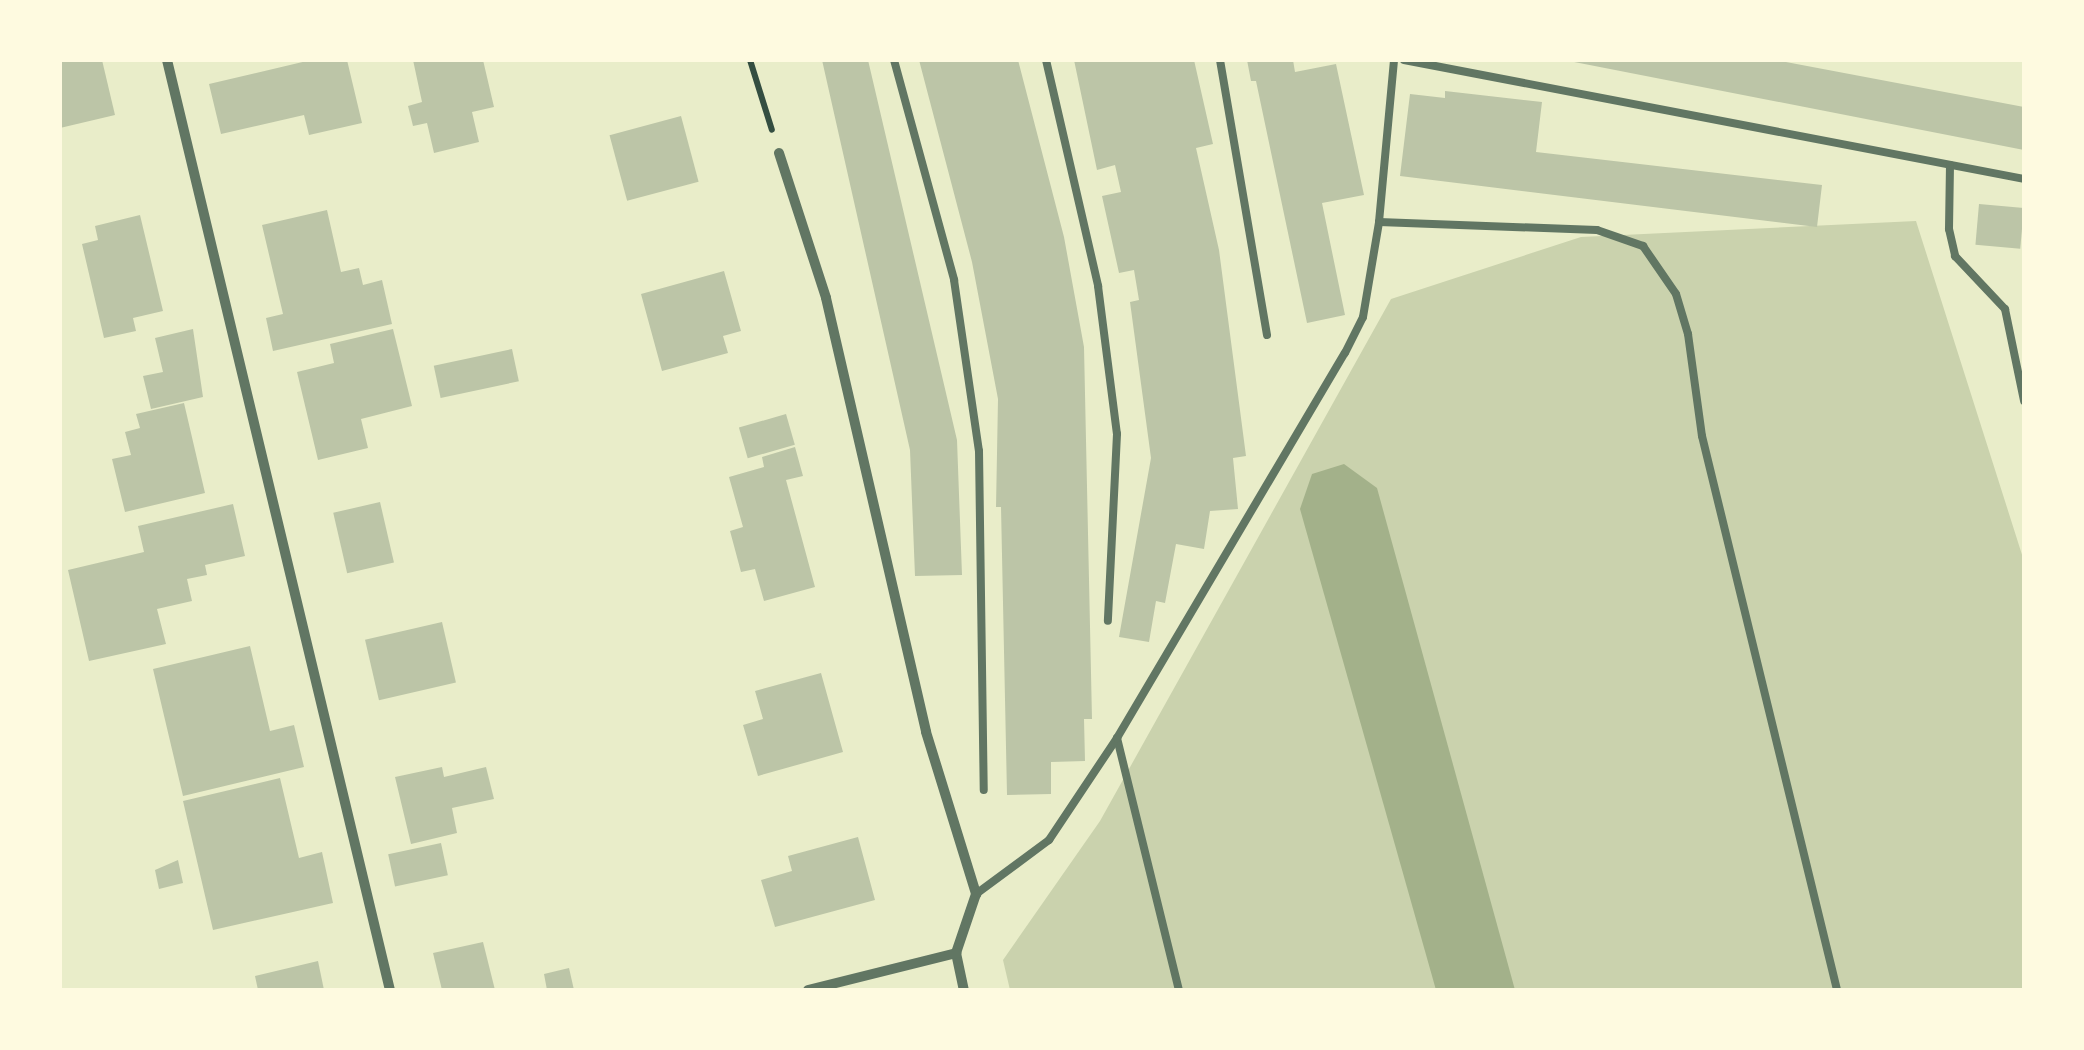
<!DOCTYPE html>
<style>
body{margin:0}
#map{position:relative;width:2084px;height:1050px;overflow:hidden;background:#e9edc9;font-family:Manrope,sans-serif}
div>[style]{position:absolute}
.green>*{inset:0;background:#cad2ad}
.water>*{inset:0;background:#a3b18a}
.building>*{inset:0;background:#bcc5a7;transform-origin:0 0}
.path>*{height:6px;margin:-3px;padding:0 3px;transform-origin:3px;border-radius:3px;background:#344e41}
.service>*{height:8px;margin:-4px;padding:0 4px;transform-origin:4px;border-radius:4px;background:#617663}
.minor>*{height:10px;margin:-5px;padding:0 5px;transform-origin:5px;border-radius:5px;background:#617663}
span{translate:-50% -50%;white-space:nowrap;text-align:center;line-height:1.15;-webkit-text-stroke:9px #fefae0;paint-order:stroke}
.frame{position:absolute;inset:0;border:62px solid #fefae0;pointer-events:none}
</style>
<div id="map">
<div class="green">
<i style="clip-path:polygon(1916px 221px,2024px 561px,2024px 990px,1010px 990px,1003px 960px,1100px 821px,1391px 299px,1581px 237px)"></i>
</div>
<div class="water">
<i style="clip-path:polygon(1344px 464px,1377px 488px,1515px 990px,1436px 990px,1300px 509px,1312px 474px)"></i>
</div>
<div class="building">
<i style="clip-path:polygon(60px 60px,102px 60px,115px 115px,60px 128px)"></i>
<i style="clip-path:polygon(311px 60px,347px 60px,362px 123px,309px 135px,304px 115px,221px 134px,209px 84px)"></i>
<i style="clip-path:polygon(413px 60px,483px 60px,494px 107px,472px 112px,479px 142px,434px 153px,427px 123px,413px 126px,408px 106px,422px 102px)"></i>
<i style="clip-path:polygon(822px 60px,868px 60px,957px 440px,962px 575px,915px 576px,910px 450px)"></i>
<i style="clip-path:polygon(919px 60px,1018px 60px,1064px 237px,1084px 347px,1092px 719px,1084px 719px,1085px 761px,1051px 762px,1051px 794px,1007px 795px,1001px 507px,996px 507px,998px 399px,972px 262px)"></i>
<i style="clip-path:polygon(1074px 60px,1194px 60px,1213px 144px,1196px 148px,1219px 250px,1246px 456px,1233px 458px,1238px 509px,1210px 511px,1204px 549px,1176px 544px,1165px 603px,1156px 601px,1149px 642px,1119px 637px,1151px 458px,1130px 302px,1139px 300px,1134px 270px,1119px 273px,1102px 196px,1121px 192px,1115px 165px,1097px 170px)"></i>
<i style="clip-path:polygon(1247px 60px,1293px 60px,1295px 72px,1336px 64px,1364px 195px,1322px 203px,1345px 315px,1307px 323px,1256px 81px,1251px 81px)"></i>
<i style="clip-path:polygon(1564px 60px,1776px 60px,2024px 107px,2024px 150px)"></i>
<i style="clip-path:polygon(1445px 91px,1542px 102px,1536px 152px,1822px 185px,1817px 227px,1400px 176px,1410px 94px,1445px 98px)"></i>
<i style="left:681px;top:116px;width:68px;height:74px;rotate:75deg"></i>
<i style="left:1979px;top:204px;width:45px;height:41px;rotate:5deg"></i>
<i style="clip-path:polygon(327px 210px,341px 272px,359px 268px,363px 285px,382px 280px,392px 324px,273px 351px,266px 318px,283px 314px,262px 225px)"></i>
<i style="clip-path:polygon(140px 215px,163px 311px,133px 318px,136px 331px,104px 338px,82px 244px,98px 240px,95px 226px)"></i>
<i style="clip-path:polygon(724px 271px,741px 331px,723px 336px,728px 353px,662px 371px,641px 294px)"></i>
<i style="clip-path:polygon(193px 329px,203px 397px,151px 409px,143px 376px,163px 372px,155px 338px)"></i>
<i style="clip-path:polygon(393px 329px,412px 406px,361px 419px,368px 448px,318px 460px,297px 372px,334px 363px,330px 344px)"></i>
<i style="left:512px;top:349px;width:33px;height:80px;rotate:78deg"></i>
<i style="clip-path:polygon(184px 403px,205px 493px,125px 512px,112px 459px,131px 455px,125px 432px,140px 428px,136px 414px)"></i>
<i style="left:786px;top:414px;width:32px;height:49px;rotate:74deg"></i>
<i style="clip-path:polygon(795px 447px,803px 476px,786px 480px,815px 587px,764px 601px,755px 569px,741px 572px,730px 531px,743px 527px,729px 477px,764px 467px,762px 457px)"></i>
<i style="left:380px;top:502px;width:62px;height:48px;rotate:77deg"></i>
<i style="clip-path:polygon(233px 504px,245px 556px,205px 565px,207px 575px,187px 579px,192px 601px,157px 609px,166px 644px,89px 661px,68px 570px,144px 552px,138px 526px)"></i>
<i style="left:442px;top:622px;width:62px;height:79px;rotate:77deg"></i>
<i style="clip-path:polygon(250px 646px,270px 731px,294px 725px,304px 767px,183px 796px,153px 669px)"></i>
<i style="clip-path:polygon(821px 673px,843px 752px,758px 776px,743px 725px,763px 719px,755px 691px)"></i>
<i style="clip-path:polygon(442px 767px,444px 777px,486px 767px,494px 799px,452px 808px,457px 833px,411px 844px,395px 777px)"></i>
<i style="clip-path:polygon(280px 778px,299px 858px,322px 852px,333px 903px,213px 930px,183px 801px)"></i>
<i style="clip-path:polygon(858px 837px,875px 900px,775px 927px,761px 880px,792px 871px,788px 856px)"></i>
<i style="left:441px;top:843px;width:33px;height:54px;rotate:78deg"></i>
<i style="clip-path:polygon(178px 860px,183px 883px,159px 889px,155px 870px)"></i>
<i style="clip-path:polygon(483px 942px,495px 990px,442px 990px,433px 953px)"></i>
<i style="clip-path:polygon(318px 961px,324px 990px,258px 990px,255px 976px)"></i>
<i style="clip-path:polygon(569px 968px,574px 990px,547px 990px,544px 974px)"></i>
</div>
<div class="path">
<i style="left:750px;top:60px;width:73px;rotate:72.6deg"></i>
</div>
<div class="service">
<i style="left:894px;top:60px;width:228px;rotate:74.7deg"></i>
<i style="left:954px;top:280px;width:173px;rotate:81.7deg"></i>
<i style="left:979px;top:451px;width:339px;rotate:89.2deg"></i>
<i style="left:1046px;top:60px;width:232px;rotate:77deg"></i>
<i style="left:1098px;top:286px;width:149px;rotate:82.7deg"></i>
<i style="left:1117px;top:434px;width:187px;rotate:92.8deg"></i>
<i style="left:1220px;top:60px;width:279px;rotate:80.3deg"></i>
<i style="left:1404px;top:60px;width:631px;rotate:10.86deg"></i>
<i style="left:1950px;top:165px;width:64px;rotate:90.9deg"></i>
<i style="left:1949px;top:229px;width:28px;rotate:77deg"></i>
<i style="left:1955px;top:256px;width:73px;rotate:46.7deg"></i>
<i style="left:2005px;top:309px;width:94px;rotate:78.3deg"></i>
<i style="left:1379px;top:222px;width:218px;rotate:2.1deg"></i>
<i style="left:1597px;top:230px;width:49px;rotate:19.2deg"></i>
<i style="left:1643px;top:246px;width:58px;rotate:55.5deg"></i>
<i style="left:1676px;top:294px;width:42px;rotate:73.3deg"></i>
<i style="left:1688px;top:334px;width:103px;rotate:82.2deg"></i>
<i style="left:1702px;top:436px;width:570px;rotate:76.3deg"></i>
<i style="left:1117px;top:738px;width:260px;rotate:76.2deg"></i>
<i style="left:976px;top:894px;width:91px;rotate:-36.5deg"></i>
<i style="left:1049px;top:840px;width:123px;rotate:-56.3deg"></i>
<i style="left:1117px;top:738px;width:447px;rotate:-59.4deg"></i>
<i style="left:1345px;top:353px;width:40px;rotate:-63.4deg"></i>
<i style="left:1363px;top:317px;width:96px;rotate:-80.4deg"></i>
<i style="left:1379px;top:222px;width:163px;rotate:-84.7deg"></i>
</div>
<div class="minor">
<i style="left:167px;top:60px;width:956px;rotate:76.52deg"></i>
<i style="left:779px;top:153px;width:152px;rotate:72deg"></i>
<i style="left:826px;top:298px;width:445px;rotate:77deg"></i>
<i style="left:926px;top:732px;width:170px;rotate:72.8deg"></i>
<i style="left:976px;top:894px;width:62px;rotate:108.7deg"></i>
<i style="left:956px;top:953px;width:38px;rotate:78deg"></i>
<i style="left:808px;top:990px;width:153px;rotate:-14deg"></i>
</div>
<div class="frame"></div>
</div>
